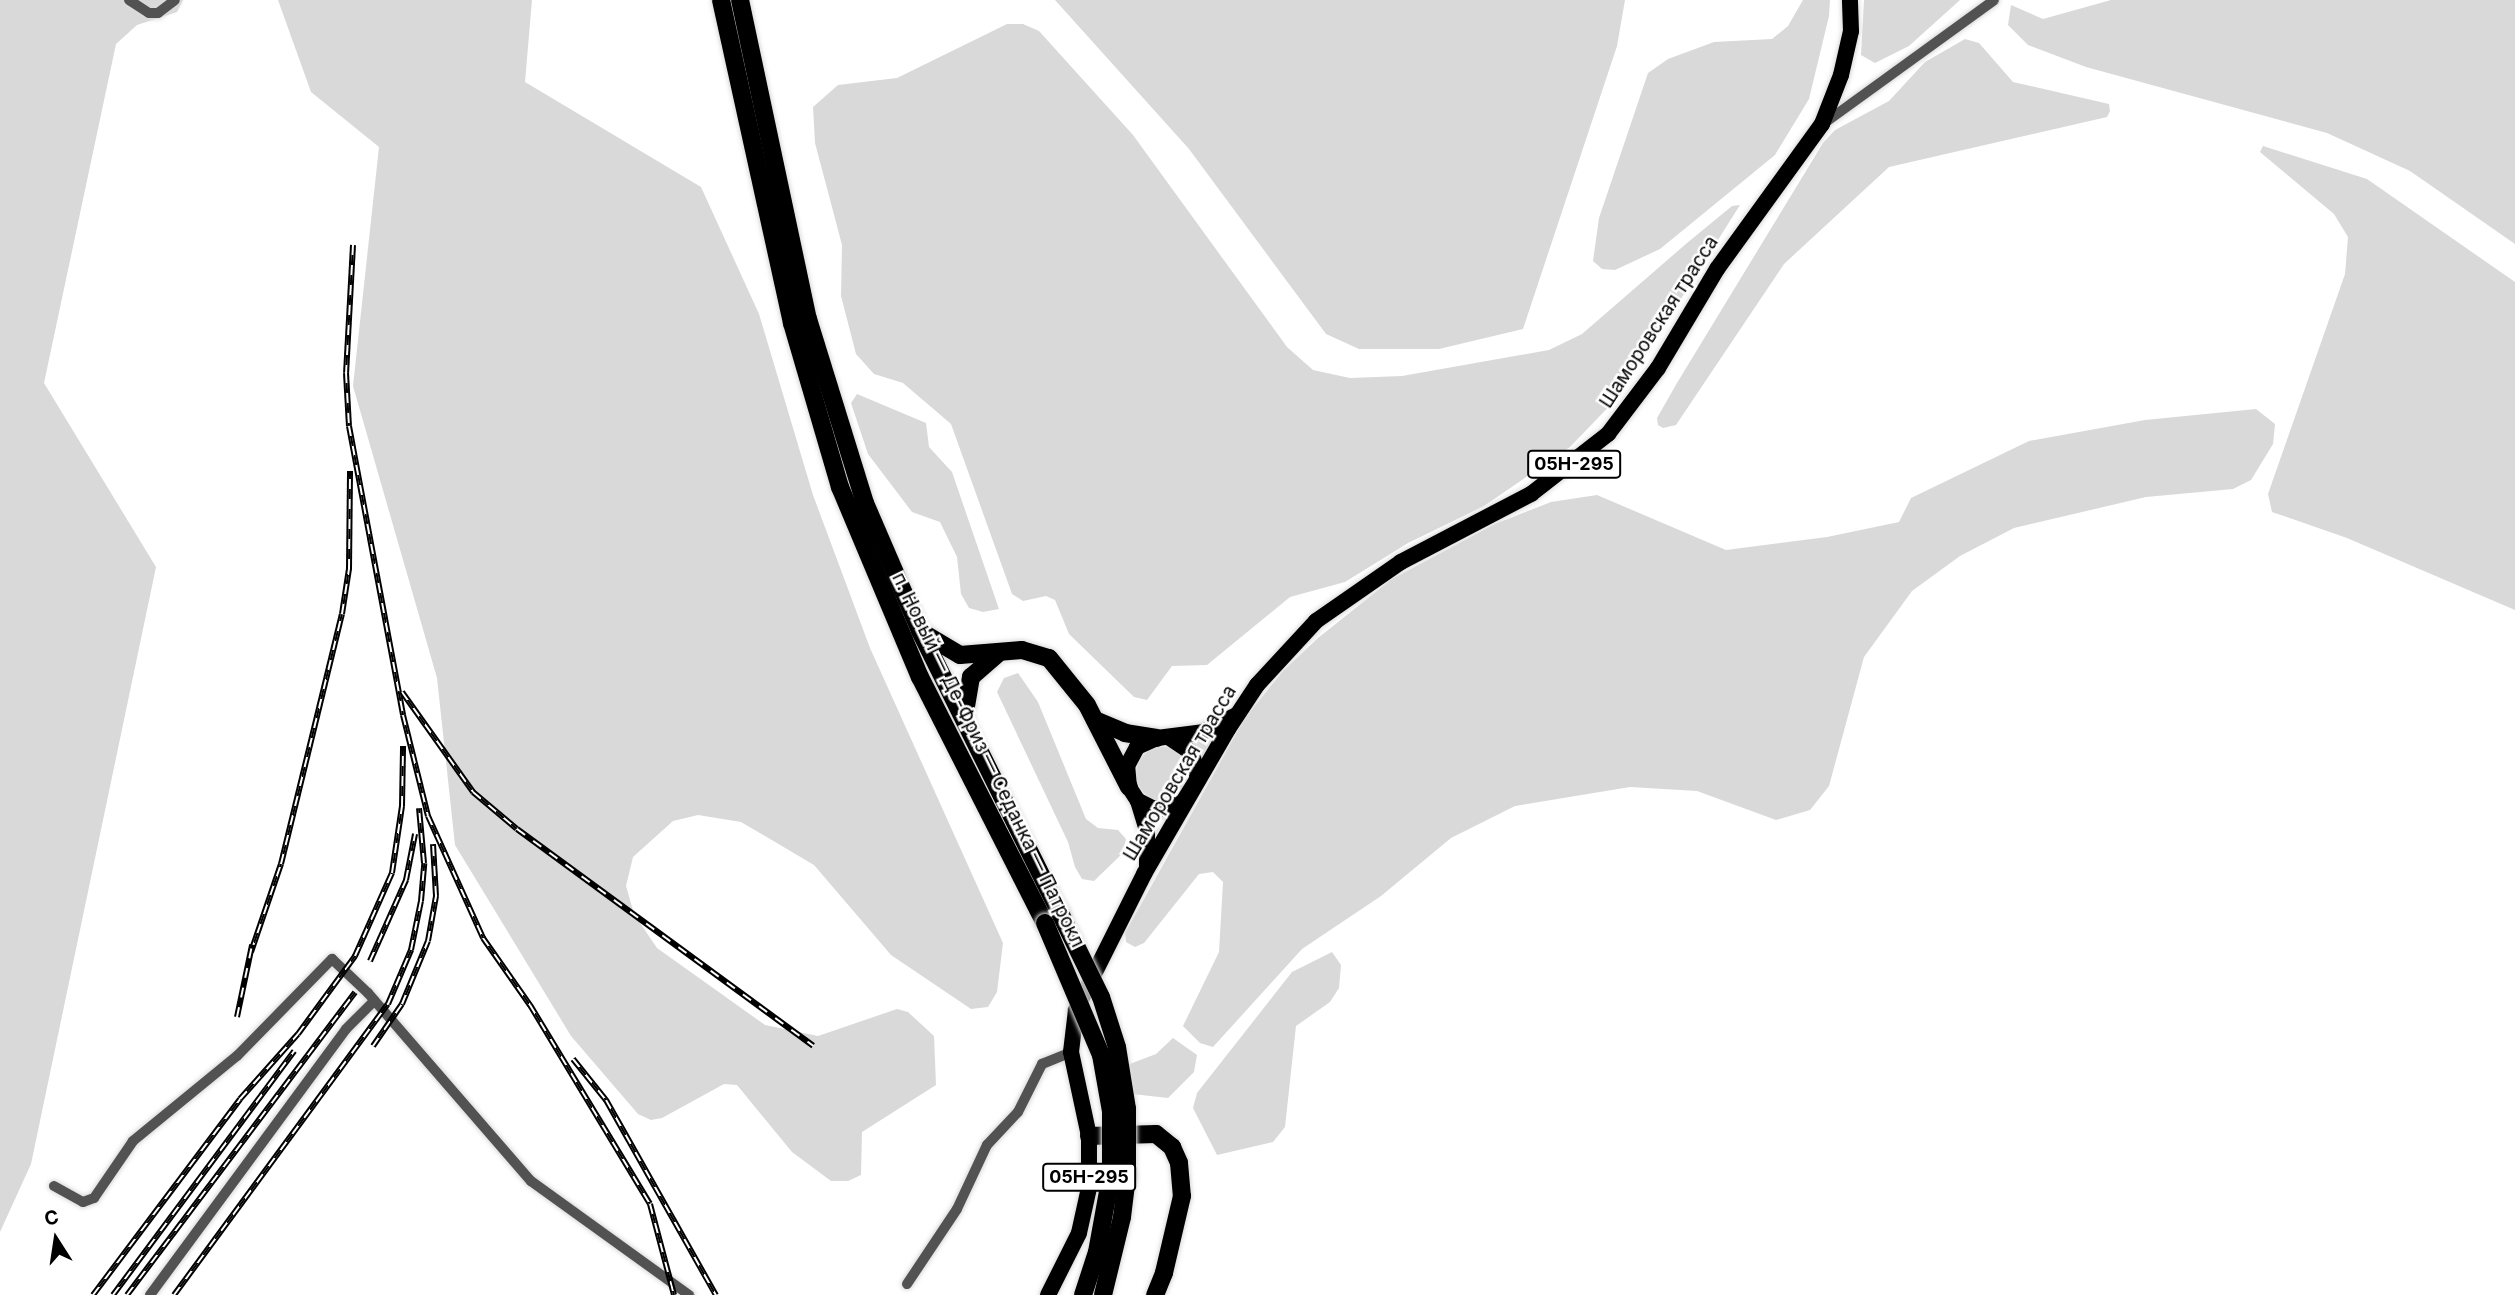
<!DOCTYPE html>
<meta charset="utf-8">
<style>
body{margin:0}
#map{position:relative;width:2515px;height:1295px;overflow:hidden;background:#fff;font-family:Inter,sans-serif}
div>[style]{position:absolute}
.green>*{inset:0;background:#d9d9d9}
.round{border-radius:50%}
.roads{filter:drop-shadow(0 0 2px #dbdbdb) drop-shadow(0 0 2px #dbdbdb)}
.street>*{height:10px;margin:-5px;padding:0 5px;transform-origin:5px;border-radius:5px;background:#525252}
.primary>*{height:16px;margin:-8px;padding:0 8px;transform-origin:8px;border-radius:8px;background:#000}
.highway>*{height:18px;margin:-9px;padding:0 9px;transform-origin:9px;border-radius:9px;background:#000}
.rail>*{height:6px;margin-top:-3px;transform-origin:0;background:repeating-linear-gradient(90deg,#fff 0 10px,#000 0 20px);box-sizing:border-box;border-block:2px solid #000}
.bridges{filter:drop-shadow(0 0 2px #dbdbdb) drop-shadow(0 0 2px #dbdbdb)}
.highway-bridge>*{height:18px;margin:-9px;padding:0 9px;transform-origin:9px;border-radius:9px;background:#000}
span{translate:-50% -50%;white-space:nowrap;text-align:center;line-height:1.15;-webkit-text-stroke:5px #fff;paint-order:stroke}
.shield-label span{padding:2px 5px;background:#fff;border:2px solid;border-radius:5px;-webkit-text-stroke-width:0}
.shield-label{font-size:18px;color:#000;font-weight:700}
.street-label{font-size:19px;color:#000}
.north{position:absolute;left:21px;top:1204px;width:70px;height:70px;-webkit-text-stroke:5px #fff;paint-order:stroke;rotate:348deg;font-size:19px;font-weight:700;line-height:28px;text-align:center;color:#000}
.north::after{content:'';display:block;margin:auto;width:24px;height:32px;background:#000;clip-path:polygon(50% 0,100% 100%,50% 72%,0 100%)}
</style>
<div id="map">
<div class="green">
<i style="clip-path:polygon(0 0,183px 0,177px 12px,137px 25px,116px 44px,44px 383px,156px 567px,31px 1164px,0 1232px)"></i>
<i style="clip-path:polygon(278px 0,532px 0,525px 82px,701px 187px,759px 314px,813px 495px,870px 648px,1003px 943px,997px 992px,988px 1007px,971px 1009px,891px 955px,814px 865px,741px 822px,698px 815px,673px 821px,633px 857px,626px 886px,634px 914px,657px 948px,765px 1025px,818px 1036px,897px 1009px,908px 1012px,934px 1036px,936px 1085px,862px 1132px,861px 1175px,848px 1181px,831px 1181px,792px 1152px,737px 1085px,724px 1084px,662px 1118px,651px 1120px,638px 1114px,571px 1036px,455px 845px,437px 678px,353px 386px,379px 147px,311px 92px)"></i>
<i style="clip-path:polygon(1055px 0,1625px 0,1617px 46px,1523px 329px,1439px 349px,1359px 349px,1326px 334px,1189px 149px)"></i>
<i style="clip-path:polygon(1803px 0,1830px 0,1829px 16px,1809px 99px,1775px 155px,1660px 249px,1615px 270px,1602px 269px,1593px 261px,1599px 218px,1648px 73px,1668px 59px,1714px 42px,1772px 39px,1788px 26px)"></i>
<i style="clip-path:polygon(1864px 0,1960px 0,1909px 46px,1875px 63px,1861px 55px)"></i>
<i style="clip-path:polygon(2111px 0,2515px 0,2515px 244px,2410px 171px,2327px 133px,2086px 67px,2028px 45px,2008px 25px,2011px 5px,2043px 19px)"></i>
<i style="clip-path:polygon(1007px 24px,1023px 24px,1039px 31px,1133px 135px,1287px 347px,1313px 370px,1350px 378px,1402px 376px,1549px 350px,1582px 334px,1687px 243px,1732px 206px,1740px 205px,1621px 394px,1570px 447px,1484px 506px,1408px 543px,1345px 582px,1290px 597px,1207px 665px,1172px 666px,1147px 700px,1134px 697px,1069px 634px,1055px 600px,1046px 596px,1023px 601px,1012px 594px,951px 424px,903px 383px,874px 374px,856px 354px,841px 296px,842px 245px,815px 143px,813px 107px,838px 85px,897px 78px)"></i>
<i style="clip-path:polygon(1965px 39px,1979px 43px,2013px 82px,2109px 104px,2110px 111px,2107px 117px,1889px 167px,1784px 264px,1676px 425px,1663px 428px,1658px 425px,1657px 418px,1677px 383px,1823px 143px,1835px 130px,1889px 101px,1925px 62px)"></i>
<i style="clip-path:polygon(2263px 146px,2367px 179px,2515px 282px,2515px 610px,2347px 538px,2272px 512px,2268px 494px,2345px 274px,2348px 237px,2334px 214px,2260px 152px)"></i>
<i style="clip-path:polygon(857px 394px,926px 423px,929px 447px,952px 472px,999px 609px,983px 612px,969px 608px,961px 594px,957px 557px,940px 522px,912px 512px,868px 454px,851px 403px)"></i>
<i style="clip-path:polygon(2256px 409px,2275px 424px,2273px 444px,2251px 480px,2233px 489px,2146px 497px,2014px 528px,1960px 556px,1912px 591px,1864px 657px,1829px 786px,1810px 810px,1776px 820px,1697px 791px,1630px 787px,1515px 806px,1451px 838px,1381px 896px,1302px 949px,1213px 1047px,1200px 1043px,1183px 1026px,1219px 952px,1223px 882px,1213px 872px,1199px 874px,1144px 943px,1135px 947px,1126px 942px,1125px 933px,1245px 718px,1283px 671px,1318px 638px,1392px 579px,1495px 524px,1551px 502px,1597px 495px,1726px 550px,1827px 537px,1899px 522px,1911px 498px,2029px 441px,2145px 420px)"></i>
<i style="clip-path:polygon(1018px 673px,1038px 702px,1086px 819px,1098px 828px,1118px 830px,1126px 839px,1123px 853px,1094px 881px,1082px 879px,1075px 867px,1068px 842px,997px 692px,1004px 678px)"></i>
<i style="clip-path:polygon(1218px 735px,1202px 761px,1189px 742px)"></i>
<i class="round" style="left:1136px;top:747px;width:54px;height:54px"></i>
<i style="clip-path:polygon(1332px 952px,1341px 965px,1339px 988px,1330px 1002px,1296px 1026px,1285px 1127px,1273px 1142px,1217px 1155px,1193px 1108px,1197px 1093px,1292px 972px)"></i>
<i style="clip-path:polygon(1173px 1038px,1197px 1055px,1194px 1072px,1168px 1098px,1132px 1094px,1127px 1065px,1156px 1054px)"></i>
</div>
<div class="roads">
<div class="street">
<i style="left:129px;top:0;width:24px;rotate:33deg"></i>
<i style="left:149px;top:13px;width:9px"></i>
<i style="left:158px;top:13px;width:21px;rotate:-37deg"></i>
<i style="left:1823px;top:124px;width:211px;rotate:-35.9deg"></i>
<i style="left:54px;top:1186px;width:33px;rotate:29deg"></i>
<i style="left:83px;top:1202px;width:12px;rotate:-20deg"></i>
<i style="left:94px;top:1198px;width:69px;rotate:-55.6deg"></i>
<i style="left:133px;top:1141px;width:134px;rotate:-39.3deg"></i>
<i style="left:237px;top:1056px;width:136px;rotate:-45.6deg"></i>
<i style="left:332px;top:959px;width:50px;rotate:43.4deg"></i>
<i style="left:368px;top:993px;width:249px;rotate:49.1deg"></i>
<i style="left:531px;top:1181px;width:195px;rotate:35.8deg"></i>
<i style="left:907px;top:1284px;width:90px;rotate:-56.3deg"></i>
<i style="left:957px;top:1209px;width:71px;rotate:-64.9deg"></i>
<i style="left:987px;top:1145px;width:45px;rotate:-46.8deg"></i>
<i style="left:1018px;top:1112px;width:54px;rotate:-63.4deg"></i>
<i style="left:1042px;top:1064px;width:31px;rotate:-22deg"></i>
<i style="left:150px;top:1295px;width:330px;rotate:-53.6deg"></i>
<i style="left:346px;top:1029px;width:40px;rotate:-45deg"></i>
</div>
<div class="primary">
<i style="left:1170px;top:738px;width:27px;rotate:34deg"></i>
<i style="left:1192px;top:753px;width:26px;rotate:77deg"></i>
<i style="left:1198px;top:778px;width:28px;rotate:122deg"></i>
<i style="left:1183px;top:802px;width:17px;rotate:155deg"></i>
<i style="left:1168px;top:809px;width:16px;rotate:-176deg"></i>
<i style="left:1152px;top:808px;width:16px;rotate:-153deg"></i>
<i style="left:1138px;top:801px;width:17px;rotate:-123deg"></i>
<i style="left:1129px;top:787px;width:21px;rotate:-95deg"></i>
<i style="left:1127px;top:766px;width:21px;rotate:-62deg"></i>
<i style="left:1137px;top:747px;width:22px;rotate:-24deg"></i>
<i style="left:1157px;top:738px;width:46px;rotate:-7.4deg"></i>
<i style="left:1203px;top:732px;width:35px;rotate:-27deg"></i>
<i style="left:1138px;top:801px;width:31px;rotate:73deg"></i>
<i style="left:1147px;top:831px;width:36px;rotate:90deg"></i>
<i style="left:1048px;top:1295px;width:69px;rotate:-63.4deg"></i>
<i style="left:1079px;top:1233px;width:46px;rotate:-77.5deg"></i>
<i style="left:1089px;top:1188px;width:52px;rotate:-90deg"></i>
<i style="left:1089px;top:1136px;width:86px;rotate:-102.1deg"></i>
<i style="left:1071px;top:1052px;width:42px;rotate:-83.2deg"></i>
<i style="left:1076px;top:1010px;width:152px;rotate:-63.4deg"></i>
<i style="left:1144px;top:874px;width:168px;rotate:-59.9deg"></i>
<i style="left:1228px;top:729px;width:53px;rotate:-56.6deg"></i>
<i style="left:1257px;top:685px;width:87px;rotate:-47.3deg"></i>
<i style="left:1316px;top:621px;width:103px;rotate:-34.8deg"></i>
<i style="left:1401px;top:562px;width:147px;rotate:-27.6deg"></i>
<i style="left:1531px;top:494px;width:98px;rotate:-37.9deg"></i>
<i style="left:1608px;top:434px;width:83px;rotate:-52.9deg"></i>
<i style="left:1658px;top:368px;width:115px;rotate:-59.2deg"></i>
<i style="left:1717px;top:269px;width:179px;rotate:-54.1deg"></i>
<i style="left:1822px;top:124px;width:53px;rotate:-68.8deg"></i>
<i style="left:1841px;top:75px;width:45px;rotate:-77.2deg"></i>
<i style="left:1851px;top:31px;width:31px;rotate:-92deg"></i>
</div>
<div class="highway">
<i style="left:721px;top:0;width:331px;rotate:77.6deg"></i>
<i style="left:792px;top:323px;width:171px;rotate:73.7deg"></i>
<i style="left:840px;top:487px;width:206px;rotate:67.2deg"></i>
<i style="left:920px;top:677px;width:276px;rotate:63.1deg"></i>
<i style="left:740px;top:0;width:326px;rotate:78deg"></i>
<i style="left:808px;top:319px;width:193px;rotate:72.8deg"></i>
<i style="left:865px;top:503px;width:139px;rotate:66.7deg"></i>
<i style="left:920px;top:631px;width:315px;rotate:63.6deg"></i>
<i style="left:923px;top:633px;width:43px;rotate:30.7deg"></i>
<i style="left:960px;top:655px;width:62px;rotate:-4.6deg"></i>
<i style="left:1022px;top:650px;width:28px;rotate:17deg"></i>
<i style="left:1049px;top:658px;width:60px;rotate:51deg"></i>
<i style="left:1087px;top:705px;width:92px;rotate:62.9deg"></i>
<i style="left:964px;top:718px;width:42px;rotate:-80.3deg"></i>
<i style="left:971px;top:677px;width:35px;rotate:-41deg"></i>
<i style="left:1095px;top:720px;width:33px;rotate:23deg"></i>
<i style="left:1125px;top:733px;width:32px;rotate:9deg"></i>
<i style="left:1089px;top:1136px;width:67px;rotate:-1.7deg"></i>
<i style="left:1156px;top:1134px;width:21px;rotate:39deg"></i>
<i style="left:1172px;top:1147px;width:17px;rotate:66deg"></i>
<i style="left:1179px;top:1163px;width:33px;rotate:85deg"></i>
<i style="left:1182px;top:1196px;width:79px;rotate:103.2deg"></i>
<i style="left:1164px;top:1273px;width:24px;rotate:112deg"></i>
<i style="left:1083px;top:1295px;width:45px;rotate:-72deg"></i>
<i style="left:1097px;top:1252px;width:78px;rotate:-79.7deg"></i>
<i style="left:1103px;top:1295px;width:80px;rotate:-76.3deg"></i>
<i style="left:1122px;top:1217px;width:41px;rotate:-83deg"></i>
</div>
</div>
<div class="rail">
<i style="left:353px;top:245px;width:128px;rotate:93.1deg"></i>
<i style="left:346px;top:373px;width:53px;rotate:86.8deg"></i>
<i style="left:349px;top:426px;width:294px;rotate:79.4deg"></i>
<i style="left:403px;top:715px;width:104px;rotate:76.1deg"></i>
<i style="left:428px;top:816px;width:134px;rotate:65.7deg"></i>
<i style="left:483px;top:938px;width:82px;rotate:55deg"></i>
<i style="left:530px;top:1005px;width:232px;rotate:58.9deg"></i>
<i style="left:650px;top:1204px;width:94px;rotate:75.2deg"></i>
<i style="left:402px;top:692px;width:123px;rotate:54.6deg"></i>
<i style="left:473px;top:792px;width:57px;rotate:40.1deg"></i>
<i style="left:517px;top:829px;width:367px;rotate:36.2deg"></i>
<i style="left:251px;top:952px;width:93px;rotate:-71.2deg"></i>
<i style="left:281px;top:864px;width:257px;rotate:-76.3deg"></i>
<i style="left:342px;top:614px;width:46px;rotate:-81.2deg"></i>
<i style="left:349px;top:569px;width:98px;rotate:-89.4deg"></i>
<i style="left:370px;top:961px;width:89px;rotate:-66deg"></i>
<i style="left:406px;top:880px;width:47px;rotate:-78.9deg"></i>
<i style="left:237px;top:1017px;width:74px;rotate:-78.2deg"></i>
<i style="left:373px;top:1046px;width:51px;rotate:-55.4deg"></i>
<i style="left:402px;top:1004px;width:68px;rotate:-67.6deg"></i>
<i style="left:428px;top:941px;width:46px;rotate:-79.9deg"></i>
<i style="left:436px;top:896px;width:52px;rotate:-93.3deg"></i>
<i style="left:573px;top:1059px;width:53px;rotate:51.2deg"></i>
<i style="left:606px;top:1100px;width:224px;rotate:60.6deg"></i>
<i style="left:93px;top:1295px;width:245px;rotate:-53.1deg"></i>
<i style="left:240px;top:1099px;width:87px;rotate:-48.3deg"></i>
<i style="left:298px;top:1034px;width:97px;rotate:-53.8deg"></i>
<i style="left:355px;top:956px;width:91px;rotate:-66deg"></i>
<i style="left:392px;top:873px;width:68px;rotate:-81.5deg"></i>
<i style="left:402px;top:806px;width:60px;rotate:-89deg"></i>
<i style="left:113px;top:1295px;width:304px;rotate:-53.4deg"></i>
<i style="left:127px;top:1295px;width:379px;rotate:-53deg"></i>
<i style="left:174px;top:1295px;width:361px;rotate:-53.7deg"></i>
<i style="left:388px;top:1004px;width:59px;rotate:-66.9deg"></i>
<i style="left:411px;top:950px;width:50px;rotate:-78.5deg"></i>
<i style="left:421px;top:901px;width:38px;rotate:-85deg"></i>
<i style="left:424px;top:863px;width:55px;rotate:-95.2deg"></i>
</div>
<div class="bridges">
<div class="highway-bridge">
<i style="left:1060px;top:913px;width:93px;rotate:64deg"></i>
<i style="left:1101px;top:997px;width:52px;rotate:72.3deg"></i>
<i style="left:1117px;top:1047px;width:63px;rotate:80.8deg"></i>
<i style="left:1127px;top:1109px;width:67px;rotate:90deg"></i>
<i style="left:1045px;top:923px;width:143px;rotate:67deg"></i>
<i style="left:1101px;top:1055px;width:57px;rotate:79.9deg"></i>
<i style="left:1111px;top:1111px;width:64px;rotate:90deg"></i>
</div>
</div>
<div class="shield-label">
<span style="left:1574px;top:464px">05Н-295</span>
<span style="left:1089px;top:1177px">05Н-295</span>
</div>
<div class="street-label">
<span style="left:1659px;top:322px;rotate:-57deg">Шаморовская трасса</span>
<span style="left:988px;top:760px;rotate:64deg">п. Новый — Де-Фриз — Седанка — Патрокл</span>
<span style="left:1180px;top:773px;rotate:-59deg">Шаморовская трасса</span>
</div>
<div class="north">С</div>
</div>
